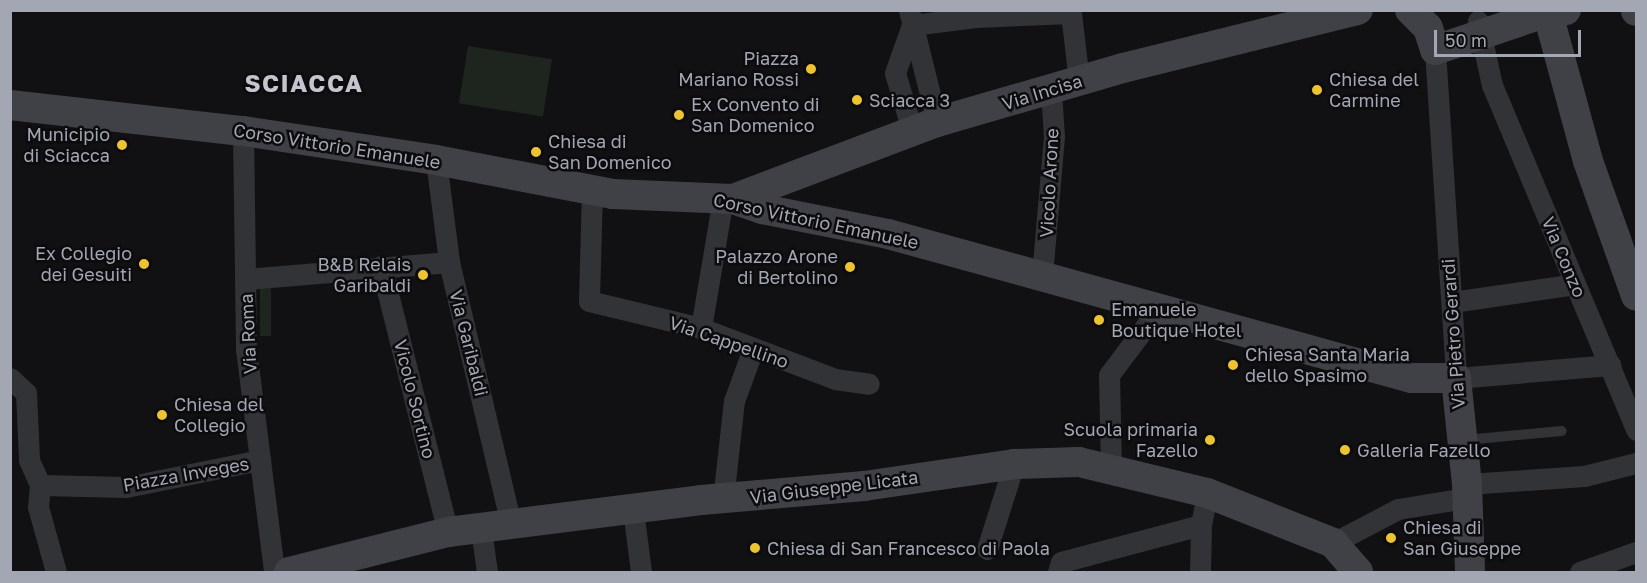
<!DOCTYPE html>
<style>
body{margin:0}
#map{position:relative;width:1647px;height:583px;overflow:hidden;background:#111113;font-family:"Golos Text",sans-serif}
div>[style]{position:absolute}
.green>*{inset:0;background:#1e251f;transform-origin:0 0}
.lane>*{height:10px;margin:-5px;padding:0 5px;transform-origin:5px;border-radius:5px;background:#323337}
.street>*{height:21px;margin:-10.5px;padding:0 10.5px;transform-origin:10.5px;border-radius:10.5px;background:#323337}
.secondary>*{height:30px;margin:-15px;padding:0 15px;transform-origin:15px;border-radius:15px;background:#404147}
.dots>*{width:16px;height:16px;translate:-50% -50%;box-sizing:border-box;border:3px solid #0c0c0e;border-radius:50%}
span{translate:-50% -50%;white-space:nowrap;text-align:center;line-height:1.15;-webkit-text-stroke:5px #0c0c0e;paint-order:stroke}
.poi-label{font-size:18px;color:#a3a6b3}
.right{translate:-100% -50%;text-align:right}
.left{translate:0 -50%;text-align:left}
.street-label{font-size:18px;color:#a3a6b3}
.district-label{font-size:24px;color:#c4c5cf;font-weight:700;letter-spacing:1.5px}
.frame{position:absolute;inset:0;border:12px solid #a3a6b3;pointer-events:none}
.scale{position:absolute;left:1434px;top:30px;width:147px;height:27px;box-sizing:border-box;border:3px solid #a3a6b3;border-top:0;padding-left:8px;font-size:18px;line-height:21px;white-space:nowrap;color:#a3a6b3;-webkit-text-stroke:4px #0c0c0e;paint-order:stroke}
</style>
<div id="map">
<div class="green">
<i style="left:468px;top:46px;width:85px;height:58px;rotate:9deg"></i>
<i style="left:260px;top:287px;width:11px;height:49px"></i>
</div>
<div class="lane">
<i style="left:1465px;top:440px;width:97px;rotate:-5.3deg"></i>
</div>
<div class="street">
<i style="left:909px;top:10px;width:115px;rotate:76deg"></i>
<i style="left:1478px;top:21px;width:66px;rotate:77.7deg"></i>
<i style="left:1492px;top:85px;width:374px;rotate:67.3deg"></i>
<i style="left:912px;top:25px;width:64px;rotate:-7.1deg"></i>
<i style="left:976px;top:17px;width:95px;rotate:-2.4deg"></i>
<i style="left:1071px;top:13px;width:68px;rotate:83.3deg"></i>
<i style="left:912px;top:25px;width:51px;rotate:109.5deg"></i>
<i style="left:895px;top:73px;width:59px;rotate:73.4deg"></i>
<i style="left:1435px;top:50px;width:329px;rotate:86.3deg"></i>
<i style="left:1456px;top:378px;width:155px;rotate:-4.8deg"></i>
<i style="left:243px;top:131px;width:218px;rotate:89.2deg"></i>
<i style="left:246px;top:349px;width:225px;rotate:82.8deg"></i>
<i style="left:436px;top:160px;width:103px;rotate:82.7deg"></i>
<i style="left:449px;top:262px;width:269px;rotate:76.7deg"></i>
<i style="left:592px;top:191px;width:110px;rotate:91.6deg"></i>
<i style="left:589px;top:301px;width:115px;rotate:13.6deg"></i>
<i style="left:701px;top:328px;width:143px;rotate:20.8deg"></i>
<i style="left:835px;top:379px;width:34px;rotate:8deg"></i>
<i style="left:381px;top:266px;width:274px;rotate:75.9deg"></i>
<i style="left:1042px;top:276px;width:140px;rotate:-85.1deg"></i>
<i style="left:1054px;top:137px;width:46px;rotate:-93.7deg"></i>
<i style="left:246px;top:279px;width:204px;rotate:-4.8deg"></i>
<i style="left:1452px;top:302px;width:124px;rotate:-8.3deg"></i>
<i style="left:701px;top:328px;width:132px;rotate:-80.4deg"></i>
<i style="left:10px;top:378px;width:22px;rotate:43deg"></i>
<i style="left:26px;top:393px;width:67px;rotate:87.4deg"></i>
<i style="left:29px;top:460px;width:27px;rotate:66deg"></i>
<i style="left:40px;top:485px;width:22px;rotate:95deg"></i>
<i style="left:38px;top:507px;width:67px;rotate:74.5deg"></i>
<i style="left:1111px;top:469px;width:94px;rotate:-91.2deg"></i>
<i style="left:1109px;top:375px;width:85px;rotate:-53.1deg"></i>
<i style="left:1467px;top:484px;width:117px;rotate:-3.9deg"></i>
<i style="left:1584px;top:476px;width:54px;rotate:-14deg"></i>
<i style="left:40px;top:485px;width:86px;rotate:1.3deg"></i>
<i style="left:126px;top:487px;width:137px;rotate:-11.4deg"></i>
<i style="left:723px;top:500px;width:100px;rotate:-83.7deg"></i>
<i style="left:734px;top:401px;width:55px;rotate:-69.9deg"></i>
<i style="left:633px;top:510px;width:63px;rotate:82.6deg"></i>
<i style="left:481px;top:529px;width:43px;rotate:82.1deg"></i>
<i style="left:1333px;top:543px;width:73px;rotate:-27.6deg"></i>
<i style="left:1398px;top:509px;width:69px;rotate:-9.2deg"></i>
<i style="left:987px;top:549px;width:89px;rotate:-72.4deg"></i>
<i style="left:1058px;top:572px;width:10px;rotate:-73deg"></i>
<i style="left:1061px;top:562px;width:145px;rotate:-14.8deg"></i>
<i style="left:1201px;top:525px;width:33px;rotate:-79deg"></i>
<i style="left:1200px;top:572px;width:47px;rotate:-88.8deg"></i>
<i style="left:1580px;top:572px;width:59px;rotate:-19.7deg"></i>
</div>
<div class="secondary">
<i style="left:1410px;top:10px;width:25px;rotate:45deg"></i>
<i style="left:1428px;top:28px;width:23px;rotate:72deg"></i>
<i style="left:1435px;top:50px;width:119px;rotate:-18.6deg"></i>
<i style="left:1548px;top:12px;width:18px;rotate:-6deg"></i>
<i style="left:1547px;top:10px;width:156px;rotate:74.8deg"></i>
<i style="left:1588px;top:161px;width:143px;rotate:70.4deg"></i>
<i style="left:1636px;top:10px;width:1px;rotate:90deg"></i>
<i style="left:10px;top:105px;width:234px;rotate:6.4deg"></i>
<i style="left:243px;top:131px;width:195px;rotate:8.5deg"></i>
<i style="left:436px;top:160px;width:180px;rotate:10.9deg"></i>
<i style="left:613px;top:194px;width:120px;rotate:2.4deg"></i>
<i style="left:733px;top:199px;width:31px;rotate:19deg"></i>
<i style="left:762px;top:209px;width:128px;rotate:11.2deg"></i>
<i style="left:888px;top:234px;width:542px;rotate:15.39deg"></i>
<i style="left:1411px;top:378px;width:45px"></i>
<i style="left:1456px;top:378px;width:107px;rotate:84.1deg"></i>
<i style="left:1467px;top:484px;width:88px;rotate:88deg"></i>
<i style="left:733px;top:199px;width:218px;rotate:-20.7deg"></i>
<i style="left:937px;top:122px;width:194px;rotate:-16.2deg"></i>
<i style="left:1123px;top:68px;width:242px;rotate:-13.9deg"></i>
<i style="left:289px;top:572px;width:164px;rotate:-14.1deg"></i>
<i style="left:448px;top:532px;width:255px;rotate:-7.2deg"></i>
<i style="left:701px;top:500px;width:164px;rotate:-4.9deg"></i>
<i style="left:864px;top:486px;width:152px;rotate:-8.3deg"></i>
<i style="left:1014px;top:464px;width:65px;rotate:-1.8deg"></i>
<i style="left:1079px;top:462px;width:132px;rotate:13.6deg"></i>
<i style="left:1207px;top:493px;width:136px;rotate:21.6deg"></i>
<i style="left:1333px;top:543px;width:38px;rotate:49deg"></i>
</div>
<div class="dots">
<i style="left:811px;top:69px;background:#ecc330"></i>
<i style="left:1317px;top:90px;background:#ecc330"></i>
<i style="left:857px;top:100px;background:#ecc330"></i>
<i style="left:679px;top:115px;background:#ecc330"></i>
<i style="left:122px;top:145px;background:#ecc330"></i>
<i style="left:536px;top:152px;background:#ecc330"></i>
<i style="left:144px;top:264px;background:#ecc330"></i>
<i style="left:850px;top:267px;background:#ecc330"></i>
<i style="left:423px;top:275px;background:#ecc330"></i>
<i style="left:1099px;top:320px;background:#ecc330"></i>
<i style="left:1233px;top:365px;background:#ecc330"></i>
<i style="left:162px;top:415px;background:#ecc330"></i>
<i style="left:1210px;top:440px;background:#ecc330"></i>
<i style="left:1345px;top:450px;background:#ecc330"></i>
<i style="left:1391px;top:538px;background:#ecc330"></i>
<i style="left:755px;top:548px;background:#ecc330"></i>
</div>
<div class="poi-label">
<span class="right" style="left:799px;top:69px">Piazza<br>Mariano Rossi</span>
<span class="left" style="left:1329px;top:90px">Chiesa del<br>Carmine</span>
<span class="left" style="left:869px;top:100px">Sciacca 3</span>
<span class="left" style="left:691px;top:115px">Ex Convento di<br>San Domenico</span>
<span class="right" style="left:110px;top:145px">Municipio<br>di Sciacca</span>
<span class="left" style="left:548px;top:152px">Chiesa di<br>San Domenico</span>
<span class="right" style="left:132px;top:264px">Ex Collegio<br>dei Gesuiti</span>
<span class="right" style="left:838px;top:267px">Palazzo Arone<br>di Bertolino</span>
<span class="right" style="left:411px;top:275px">B&amp;B Relais<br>Garibaldi</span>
<span class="left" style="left:1111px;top:320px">Emanuele<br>Boutique Hotel</span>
<span class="left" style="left:1245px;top:365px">Chiesa Santa Maria<br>dello Spasimo</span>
<span class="left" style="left:174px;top:415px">Chiesa del<br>Collegio</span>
<span class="right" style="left:1198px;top:440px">Scuola primaria<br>Fazello</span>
<span class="left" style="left:1357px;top:450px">Galleria Fazello</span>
<span class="left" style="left:1403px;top:538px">Chiesa di<br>San Giuseppe</span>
<span class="left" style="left:767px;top:548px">Chiesa di San Francesco di Paola</span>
</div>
<div class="street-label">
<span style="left:1042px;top:92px;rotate:-17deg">Via Incisa</span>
<span style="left:337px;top:146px;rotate:9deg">Corso Vittorio Emanuele</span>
<span style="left:1049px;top:183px;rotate:-87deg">Vicolo Arone</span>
<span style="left:816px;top:221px;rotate:12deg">Corso Vittorio Emanuele</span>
<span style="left:1564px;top:257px;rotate:67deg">Via Conzo</span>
<span style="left:248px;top:334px;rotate:-93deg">Via Roma</span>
<span style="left:1453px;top:334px;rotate:-94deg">Via Pietro Gerardi</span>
<span style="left:729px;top:342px;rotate:19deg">Via Cappellino</span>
<span style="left:469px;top:343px;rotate:76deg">Via Garibaldi</span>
<span style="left:415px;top:399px;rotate:76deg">Vicolo Sortino</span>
<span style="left:186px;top:474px;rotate:-10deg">Piazza Inveges</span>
<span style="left:834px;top:487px;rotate:-7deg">Via Giuseppe Licata</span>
</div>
<div class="district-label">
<span style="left:304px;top:83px">SCIACCA</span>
</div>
<div class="frame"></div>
<div class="scale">50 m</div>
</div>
